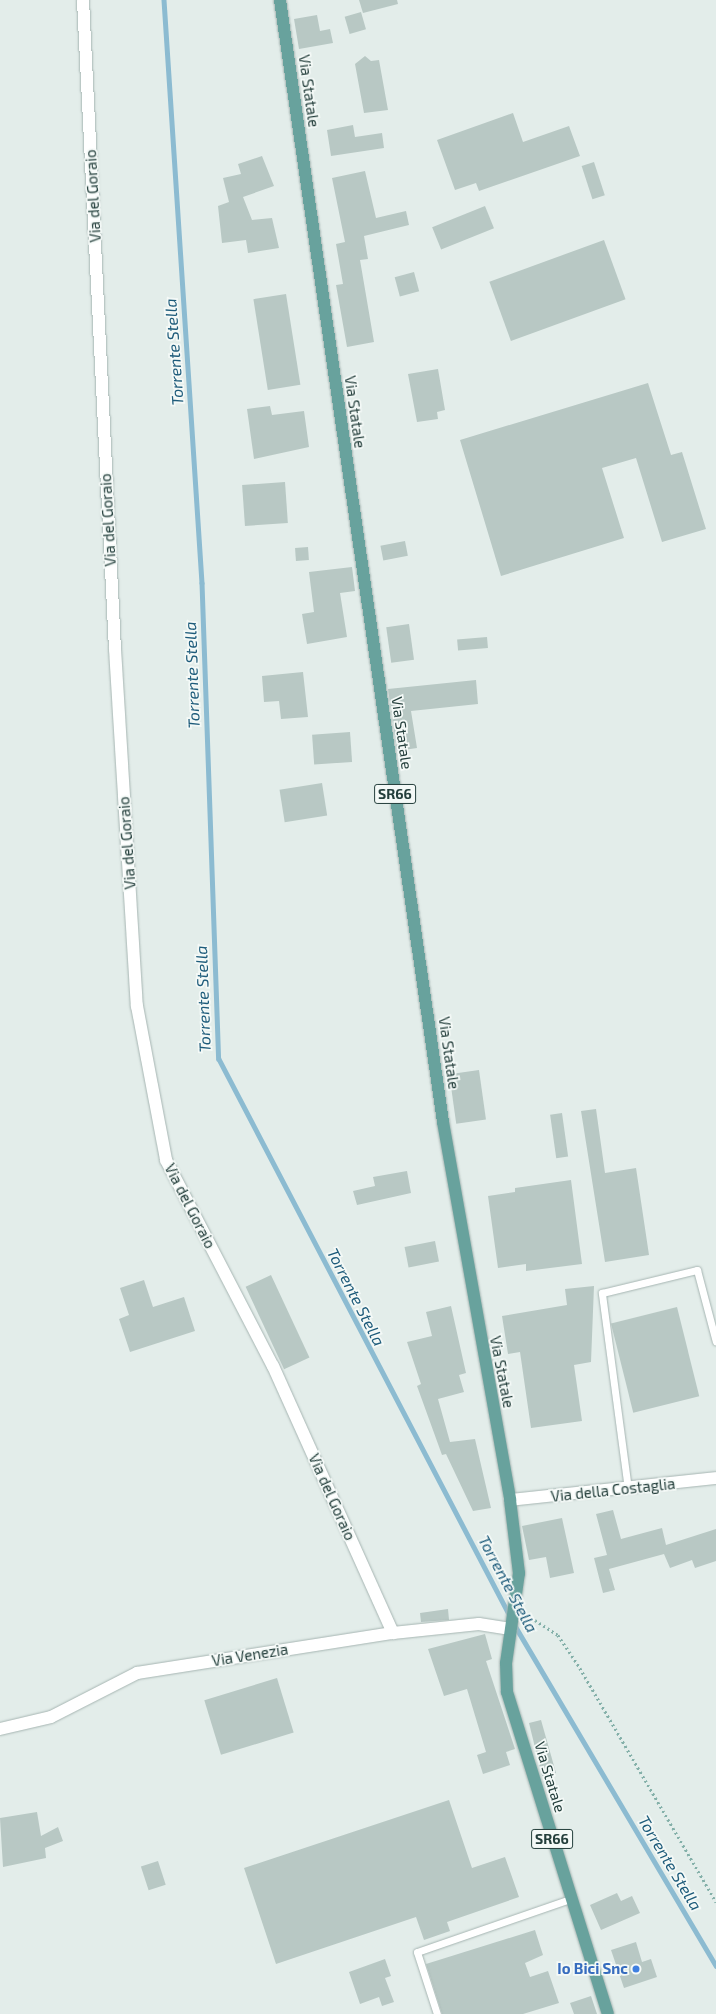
<!DOCTYPE html>
<style>
body{margin:0}
#map{position:relative;width:716px;height:2014px;overflow:hidden;background:#e3edea;font-family:"Exo 2",sans-serif}
div>[style]{position:absolute}
.stream>*{height:4.5px;margin:-2.25px;padding:0 2.25px;transform-origin:2.25px;border-radius:2.25px;background:#8cbbd1}
.building>*{inset:0;background:#b8c8c4;transform-origin:0 0}
.path>*{height:2.5px;margin-top:-1.25px;transform-origin:0;background:repeating-linear-gradient(90deg,#84b0a9 0 2px,transparent 0 5px)}
.roads{filter:drop-shadow(0 0 1px #a6b5b2) drop-shadow(0 0 1px #a6b5b2)}
.service>*{height:7px;margin:-3.5px;padding:0 3.5px;transform-origin:3.5px;border-radius:3.5px;background:#fff}
.minor>*{height:12px;margin:-6px;padding:0 6px;transform-origin:6px;border-radius:6px;background:#fff}
.primary>*{height:12px;margin:-6px;padding:0 6px;transform-origin:6px;border-radius:6px;background:#68a29d}
.dots>*{width:11px;height:11px;translate:-50% -50%;box-sizing:border-box;border:2px solid #f4f9f7;border-radius:50%}
span{translate:-50% -50%;white-space:nowrap;text-align:center;line-height:1.15;-webkit-text-stroke:3.5px #f4f9f7;paint-order:stroke}
.shield-label span{padding:1px 3px;background:#f4f9f7;border:1px solid;border-radius:3px;-webkit-text-stroke-width:0}
.shield-label{font-size:14px;color:#233e3b;font-weight:700}
.street-label{font-size:15px;color:#233e3b}
.shop-label{font-size:15px;color:#366cbe;font-weight:700}
.right{translate:-100% -50%;text-align:right}
.water-label{font-size:16px;color:#1d5b7a;font-style:italic}
</style>
<div id="map">
<div class="stream">
<i style="left:164px;top:0;width:584px;rotate:86.27deg"></i>
<i style="left:202px;top:583px;width:476px;rotate:88deg"></i>
<i style="left:219px;top:1059px;width:628px;rotate:62.42deg"></i>
<i style="left:514px;top:1624px;width:397px;rotate:59.4deg"></i>
</div>
<div class="building">
<i style="clip-path:polygon(359px 0,397px 0,398px 4px,363px 13px)"></i>
<i style="left:361px;top:12px;width:18px;height:17px;rotate:74deg"></i>
<i style="clip-path:polygon(317px 15px,320px 31px,330px 29px,333px 43px,299px 49px,294px 19px)"></i>
<i style="clip-path:polygon(365px 56px,371px 61px,379px 60px,388px 110px,364px 113px,355px 64px)"></i>
<i style="clip-path:polygon(513px 113px,523px 142px,569px 126px,580px 156px,479px 191px,476px 183px,455px 190px,437px 140px)"></i>
<i style="clip-path:polygon(353px 125px,355px 137px,382px 133px,384px 148px,331px 156px,327px 130px)"></i>
<i style="clip-path:polygon(262px 156px,274px 186px,243px 197px,252px 220px,272px 218px,279px 248px,248px 253px,246px 240px,222px 243px,218px 206px,229px 202px,223px 178px,241px 174px,238px 164px)"></i>
<i style="left:594px;top:162px;width:35px;height:13px;rotate:72deg"></i>
<i style="clip-path:polygon(365px 171px,376px 218px,406px 211px,409px 225px,364px 236px,368px 259px,360px 260px,374px 342px,347px 347px,336px 285px,343px 284px,336px 244px,345px 242px,332px 178px)"></i>
<i style="left:485px;top:206px;width:24px;height:57px;rotate:68deg"></i>
<i style="left:604px;top:240px;width:63px;height:122px;rotate:70deg"></i>
<i style="left:414px;top:272px;width:20px;height:20px;rotate:75deg"></i>
<i style="left:286px;top:294px;width:92px;height:33px;rotate:81deg"></i>
<i style="clip-path:polygon(438px 369px,445px 410px,437px 412px,438px 419px,417px 422px,408px 374px)"></i>
<i style="clip-path:polygon(648px 383px,671px 455px,682px 452px,706px 529px,662px 542px,636px 458px,602px 468px,624px 538px,501px 576px,460px 440px)"></i>
<i style="clip-path:polygon(270px 406px,272px 415px,304px 411px,309px 447px,254px 459px,247px 409px)"></i>
<i style="left:285px;top:482px;width:41px;height:43px;rotate:86deg"></i>
<i style="left:405px;top:541px;width:15px;height:25px;rotate:79deg"></i>
<i style="left:308px;top:547px;width:13px;height:13px;rotate:86deg"></i>
<i style="clip-path:polygon(352px 567px,355px 591px,340px 593px,347px 637px,307px 644px,302px 614px,314px 612px,309px 572px)"></i>
<i style="left:409px;top:624px;width:36px;height:23px;rotate:82deg"></i>
<i style="left:487px;top:637px;width:11px;height:30px;rotate:85deg"></i>
<i style="clip-path:polygon(303px 672px,308px 717px,281px 719px,279px 701px,264px 702px,262px 676px)"></i>
<i style="clip-path:polygon(476px 680px,478px 704px,411px 711px,417px 748px,397px 751px,388px 689px)"></i>
<i style="left:350px;top:732px;width:30px;height:38px;rotate:86deg"></i>
<i style="left:322px;top:783px;width:33px;height:43px;rotate:81deg"></i>
<i style="left:479px;top:1070px;width:50px;height:30px;rotate:82deg"></i>
<i style="clip-path:polygon(596px 1109px,605px 1173px,636px 1168px,649px 1255px,605px 1262px,581px 1111px)"></i>
<i style="left:562px;top:1113px;width:44px;height:12px;rotate:82deg"></i>
<i style="clip-path:polygon(407px 1171px,411px 1193px,357px 1205px,353px 1191px,375px 1186px,373px 1177px)"></i>
<i style="clip-path:polygon(571px 1180px,582px 1264px,526px 1271px,526px 1264px,498px 1268px,488px 1196px,515px 1192px,515px 1188px)"></i>
<i style="left:435px;top:1241px;width:21px;height:31px;rotate:79deg"></i>
<i style="left:271px;top:1275px;width:91px;height:28px;rotate:65deg"></i>
<i style="clip-path:polygon(144px 1280px,153px 1307px,184px 1297px,195px 1331px,130px 1352px,119px 1319px,129px 1315px,120px 1288px)"></i>
<i style="clip-path:polygon(594px 1286px,591px 1362px,574px 1365px,582px 1421px,531px 1428px,520px 1352px,508px 1354px,502px 1316px,567px 1305px,565px 1289px)"></i>
<i style="clip-path:polygon(451px 1306px,466px 1373px,459px 1375px,464px 1392px,438px 1399px,450px 1442px,475px 1439px,491px 1508px,473px 1511px,446px 1454px,442px 1455px,417px 1386px,421px 1384px,407px 1342px,432px 1336px,426px 1312px)"></i>
<i style="left:677px;top:1307px;width:92px;height:68px;rotate:76deg"></i>
<i style="clip-path:polygon(613px 1510px,621px 1539px,662px 1528px,666px 1545px,716px 1529px,716px 1561px,695px 1568px,692px 1560px,670px 1568px,664px 1554px,609px 1569px,615px 1590px,603px 1593px,594px 1558px,607px 1555px,596px 1514px)"></i>
<i style="clip-path:polygon(562px 1518px,574px 1573px,550px 1578px,546px 1557px,529px 1560px,522px 1526px)"></i>
<i style="clip-path:polygon(448px 1609px,449px 1620px,421px 1622px,420px 1613px)"></i>
<i style="clip-path:polygon(485px 1634px,492px 1659px,486px 1661px,515px 1749px,506px 1752px,510px 1765px,483px 1774px,477px 1755px,486px 1752px,467px 1689px,444px 1696px,428px 1649px)"></i>
<i style="left:277px;top:1678px;width:57px;height:76px;rotate:73deg"></i>
<i style="clip-path:polygon(541px 1720px,556px 1773px,542px 1776px,529px 1723px)"></i>
<i style="clip-path:polygon(449px 1800px,472px 1868px,505px 1857px,519px 1897px,447px 1922px,450px 1931px,424px 1940px,416px 1917px,276px 1964px,244px 1868px)"></i>
<i style="clip-path:polygon(37px 1812px,41px 1836px,58px 1827px,63px 1841px,45px 1848px,46px 1858px,3px 1867px,0 1818px)"></i>
<i style="left:158px;top:1861px;width:25px;height:18px;rotate:72deg"></i>
<i style="clip-path:polygon(617px 1893px,621px 1901px,632px 1896px,640px 1913px,601px 1930px,590px 1905px)"></i>
<i style="clip-path:polygon(535px 1930px,543px 1955px,525px 1963px,530px 1977px,548px 1971px,559px 2003px,523px 2014px,442px 2014px,426px 1964px)"></i>
<i style="clip-path:polygon(636px 1942px,642px 1962px,651px 1959px,657px 1977px,624px 1988px,611px 1950px)"></i>
<i style="clip-path:polygon(385px 1959px,391px 1976px,385px 1978px,394px 2002px,382px 2006px,379px 1997px,360px 2004px,349px 1972px)"></i>
<i style="clip-path:polygon(591px 1996px,597px 2014px,574px 2014px,570px 2003px)"></i>
</div>
<div class="path">
<i style="left:535px;top:1620px;width:27px;rotate:33deg"></i>
<i style="left:558px;top:1635px;width:40px;rotate:56deg"></i>
<i style="left:580px;top:1668px;width:271px;rotate:59.8deg"></i>
</div>
<div class="roads">
<div class="service">
<i style="left:628px;top:1489px;width:198px;rotate:-97.6deg"></i>
<i style="left:602px;top:1293px;width:98px;rotate:-13.6deg"></i>
<i style="left:697px;top:1270px;width:74px;rotate:75.2deg"></i>
<i style="left:437px;top:2014px;width:65px;rotate:-107.9deg"></i>
<i style="left:417px;top:1952px;width:162px;rotate:-19.1deg"></i>
</div>
<div class="minor">
<i style="left:83px;top:0;width:650px;rotate:87.18deg"></i>
<i style="left:115px;top:649px;width:358px;rotate:86.5deg"></i>
<i style="left:137px;top:1006px;width:157px;rotate:79.3deg"></i>
<i style="left:166px;top:1160px;width:232px;rotate:62.6deg"></i>
<i style="left:273px;top:1366px;width:293px;rotate:65.8deg"></i>
<i style="left:510px;top:1500px;width:207px;rotate:-6.1deg"></i>
<i style="left:0;top:1729px;width:52px;rotate:-13.2deg"></i>
<i style="left:51px;top:1717px;width:97px;rotate:-27.1deg"></i>
<i style="left:137px;top:1673px;width:259px;rotate:-8.9deg"></i>
<i style="left:393px;top:1633px;width:86px;rotate:-6deg"></i>
<i style="left:479px;top:1624px;width:32px;rotate:9deg"></i>
</div>
<div class="primary">
<i style="left:280px;top:0;width:1134px;rotate:81.73deg"></i>
<i style="left:443px;top:1122px;width:384px;rotate:79.9deg"></i>
<i style="left:510px;top:1500px;width:74px;rotate:83deg"></i>
<i style="left:519px;top:1573px;width:91px;rotate:98.2deg"></i>
<i style="left:506px;top:1663px;width:29px;rotate:88deg"></i>
<i style="left:507px;top:1692px;width:337px;rotate:72.6deg"></i>
</div>
</div>
<div class="dots">
<i style="left:636px;top:1969px;background:#3f7fe0"></i>
</div>
<div class="shield-label">
<span style="left:395px;top:794px">SR66</span>
<span style="left:552px;top:1839px">SR66</span>
</div>
<div class="street-label">
<span style="left:309px;top:91px;rotate:82deg">Via Statale</span>
<span style="left:93px;top:196px;rotate:-93deg">Via del Goraio</span>
<span style="left:355px;top:412px;rotate:82deg">Via Statale</span>
<span style="left:108px;top:520px;rotate:-93deg">Via del Goraio</span>
<span style="left:402px;top:733px;rotate:82deg">Via Statale</span>
<span style="left:127px;top:843px;rotate:-94deg">Via del Goraio</span>
<span style="left:449px;top:1053px;rotate:82deg">Via Statale</span>
<span style="left:190px;top:1206px;rotate:63deg">Via del Goraio</span>
<span style="left:502px;top:1372px;rotate:79deg">Via Statale</span>
<span style="left:613px;top:1490px;rotate:-6deg">Via della Costaglia</span>
<span style="left:332px;top:1497px;rotate:66deg">Via del Goraio</span>
<span style="left:250px;top:1655px;rotate:-9deg">Via Venezia</span>
<span style="left:550px;top:1777px;rotate:73deg">Via Statale</span>
</div>
<div class="shop-label">
<span class="right" style="left:628px;top:1969px">Io Bici Snc</span>
</div>
<div class="water-label">
<span style="left:174px;top:352px;rotate:-94deg">Torrente Stella</span>
<span style="left:192px;top:675px;rotate:-92deg">Torrente Stella</span>
<span style="left:203px;top:999px;rotate:-92deg">Torrente Stella</span>
<span style="left:356px;top:1297px;rotate:63deg">Torrente Stella</span>
<span style="left:508px;top:1584px;rotate:62deg">Torrente Stella</span>
<span style="left:670px;top:1863px;rotate:59deg">Torrente Stella</span>
</div>
</div>
